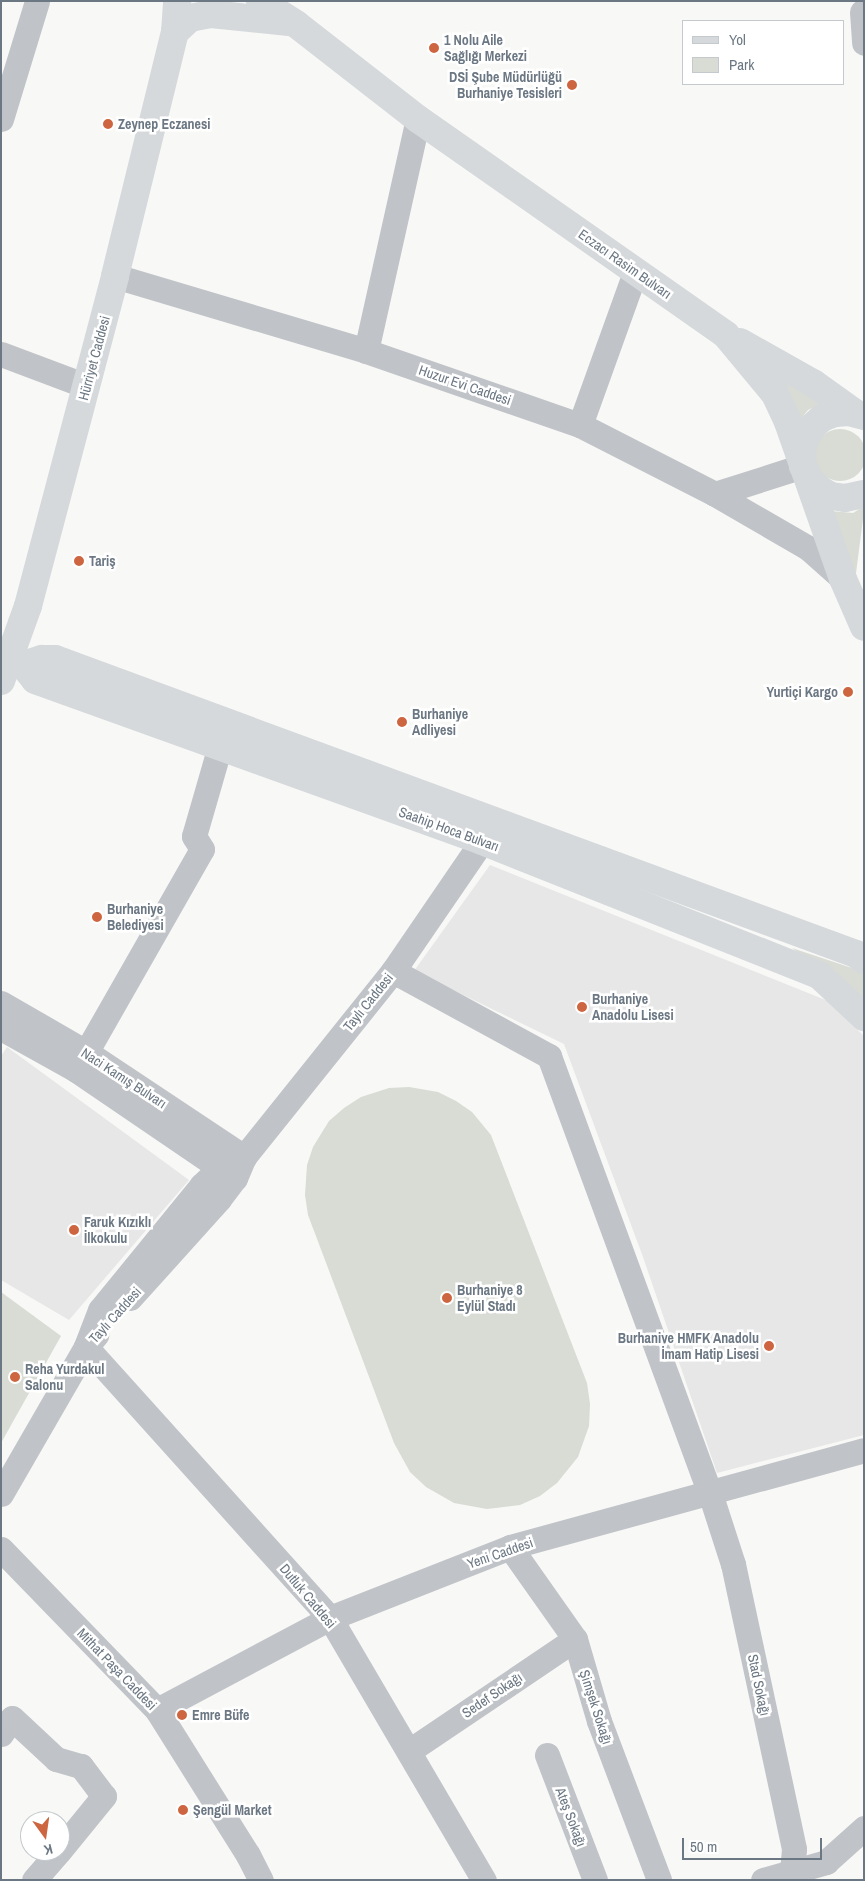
<!DOCTYPE html>
<meta charset="utf-8">
<style>
body{margin:0}
#map{position:relative;width:865px;height:1881px;overflow:hidden;background:#f8f8f6;font-family:"Archivo Narrow",sans-serif}
div>[style]{position:absolute}
.built>*{inset:0;background:#e6e7e6}
.green>*{inset:0;background:#d8dcd5}
.round{border-radius:50%}
.minor>*{height:25px;margin:-12.5px;padding:0 12.5px;transform-origin:12.5px;border-radius:12.5px;background:#c0c3c7}
.major>*{height:28px;margin:-14px;padding:0 14px;transform-origin:14px;border-radius:14px;background:#d5d9dc}
.dots>*{width:14px;height:14px;translate:-50% -50%;box-sizing:border-box;border:2px solid #fff;border-radius:50%}
span{translate:-50% -50%;white-space:nowrap;text-align:center;line-height:1.15;-webkit-text-stroke:5px #fff;paint-order:stroke}
.poi-label{font-size:14px;color:#6b7783;font-weight:700}
.left{translate:0 -50%;text-align:left}
.right{translate:-100% -50%;text-align:right}
.street-label{font-size:14px;color:#6b7783}
.frame{position:absolute;inset:0;border:2px solid #6b7783;pointer-events:none}
.legend{position:absolute;left:682px;top:20px;width:162px;height:65px;box-sizing:border-box;background:#fff;border:1px solid #c4c9cd;margin:0;padding:6px 9px;list-style:none;font-size:15px;color:#6b7783}
.legend li{display:flex;align-items:center;gap:10px;height:25px}
.legend b{width:25px;border:1px solid #c4c9cd}
.north{position:absolute;left:20px;top:1811px;width:50px;height:50px;box-sizing:border-box;background:#fff;border:1px solid #c4c9cd;border-radius:50%;rotate:166deg;font-size:14px;font-weight:700;line-height:20px;text-align:center;color:#6b7783}
.north::after{content:'';display:block;margin:auto;width:18px;height:22px;background:#cd6640;clip-path:polygon(50% 0,100% 100%,50% 72%,0 100%)}
.scale{position:absolute;left:682px;top:1838px;width:140px;height:22px;box-sizing:border-box;border:2px solid #6b7783;border-top:0;padding-left:6px;font-size:15px;line-height:18px;white-space:nowrap;color:#6b7783;-webkit-text-stroke:4px #fff;paint-order:stroke}
</style>
<div id="map">
<div class="built">
<i style="clip-path:polygon(490px 865px,828px 1001px,864px 1036px,864px 1435px,717px 1473px,643px 1257px,564px 1044px,414px 971px)"></i>
<i style="clip-path:polygon(7px 1047px,189px 1180px,69px 1320px,1px 1280px,1px 1056px)"></i>
</div>
<div class="green">
<i style="clip-path:polygon(769px 370px,791px 384px,820px 404px,808px 410px,800px 420px)"></i>
<i class="round" style="left:814px;top:429px;width:52px;height:52px"></i>
<i style="clip-path:polygon(861px 508px,864px 508px,864px 511px,855px 581px,831px 511px,853px 513px)"></i>
<i style="clip-path:polygon(792px 948px,864px 972px,864px 1001px)"></i>
<i style="clip-path:polygon(409px 1087px,438px 1092px,456px 1101px,472px 1112px,491px 1135px,587px 1383px,590px 1404px,589px 1426px,578px 1457px,557px 1483px,540px 1496px,520px 1505px,487px 1509px,454px 1503px,426px 1487px,410px 1472px,394px 1443px,308px 1215px,305px 1195px,307px 1165px,313px 1147px,329px 1121px,344px 1108px,361px 1097px,389px 1088px)"></i>
<i style="clip-path:polygon(1px 1292px,61px 1336px,1px 1443px)"></i>
</div>
<div class="minor">
<i style="left:862px;top:12px;width:31px;rotate:86deg"></i>
<i style="left:1px;top:119px;width:123px;rotate:-73deg"></i>
<i style="left:115px;top:276px;width:262px;rotate:16.6deg"></i>
<i style="left:366px;top:351px;width:226px;rotate:19.1deg"></i>
<i style="left:580px;top:425px;width:152px;rotate:27.1deg"></i>
<i style="left:715px;top:494px;width:92px;rotate:-17.7deg"></i>
<i style="left:366px;top:351px;width:238px;rotate:-77.4deg"></i>
<i style="left:1px;top:354px;width:91px;rotate:20.6deg"></i>
<i style="left:580px;top:425px;width:163px;rotate:-70.2deg"></i>
<i style="left:715px;top:494px;width:108px;rotate:30.1deg"></i>
<i style="left:808px;top:548px;width:47px;rotate:41.5deg"></i>
<i style="left:393px;top:971px;width:178px;rotate:28.6deg"></i>
<i style="left:549px;top:1056px;width:466px;rotate:69.8deg"></i>
<i style="left:710px;top:1493px;width:75px;rotate:72.1deg"></i>
<i style="left:733px;top:1564px;width:291px;rotate:77.9deg"></i>
<i style="left:794px;top:1849px;width:23px;rotate:95deg"></i>
<i style="left:792px;top:1872px;width:8px;rotate:76deg"></i>
<i style="left:1px;top:1003px;width:98px;rotate:30deg"></i>
<i style="left:86px;top:1052px;width:190px;rotate:33.6deg"></i>
<i style="left:1px;top:1028px;width:86px;rotate:29.2deg"></i>
<i style="left:76px;top:1070px;width:174px;rotate:34.2deg"></i>
<i style="left:220px;top:1168px;width:25px;rotate:137deg"></i>
<i style="left:202px;top:1185px;width:161px;rotate:129.2deg"></i>
<i style="left:100px;top:1310px;width:40px;rotate:111deg"></i>
<i style="left:76px;top:1070px;width:254px;rotate:-60.3deg"></i>
<i style="left:202px;top:849px;width:15px;rotate:-122deg"></i>
<i style="left:194px;top:836px;width:94px;rotate:-73.9deg"></i>
<i style="left:244px;top:1157px;width:26px;rotate:155deg"></i>
<i style="left:220px;top:1168px;width:18px;rotate:34deg"></i>
<i style="left:235px;top:1178px;width:23px;rotate:-67deg"></i>
<i style="left:244px;top:1157px;width:238px;rotate:-51.3deg"></i>
<i style="left:393px;top:971px;width:158px;rotate:-55.6deg"></i>
<i style="left:130px;top:1298px;width:133px;rotate:-48deg"></i>
<i style="left:219px;top:1199px;width:26px;rotate:-53deg"></i>
<i style="left:86px;top:1347px;width:365px;rotate:48deg"></i>
<i style="left:330px;top:1618px;width:304px;rotate:59.6deg"></i>
<i style="left:1px;top:1494px;width:170px;rotate:-60deg"></i>
<i style="left:86px;top:1347px;width:16px;rotate:-50deg"></i>
<i style="left:510px;top:1547px;width:113px;rotate:54.8deg"></i>
<i style="left:575px;top:1639px;width:85px;rotate:73.7deg"></i>
<i style="left:599px;top:1721px;width:170px;rotate:69.3deg"></i>
<i style="left:1px;top:1549px;width:224px;rotate:45.9deg"></i>
<i style="left:157px;top:1710px;width:171px;rotate:57.9deg"></i>
<i style="left:248px;top:1855px;width:28px;rotate:63deg"></i>
<i style="left:157px;top:1710px;width:196px;rotate:-28deg"></i>
<i style="left:330px;top:1618px;width:193px;rotate:-21.5deg"></i>
<i style="left:510px;top:1547px;width:367px;rotate:-15.3deg"></i>
<i style="left:1px;top:1734px;width:19px;rotate:-55deg"></i>
<i style="left:12px;top:1718px;width:60px;rotate:43deg"></i>
<i style="left:56px;top:1759px;width:26px;rotate:16deg"></i>
<i style="left:81px;top:1766px;width:38px;rotate:53deg"></i>
<i style="left:104px;top:1796px;width:70px;rotate:129.2deg"></i>
<i style="left:409px;top:1751px;width:200px;rotate:-34deg"></i>
<i style="left:547px;top:1755px;width:134px;rotate:69deg"></i>
<i style="left:34px;top:1880px;width:38px;rotate:-49deg"></i>
<i style="left:763px;top:1880px;width:66px;rotate:-15.9deg"></i>
<i style="left:826px;top:1862px;width:51px;rotate:-41.8deg"></i>
</div>
<div class="major">
<i style="left:260px;top:1px;width:43px;rotate:32.6deg"></i>
<i style="left:296px;top:24px;width:155px;rotate:37.9deg"></i>
<i style="left:418px;top:119px;width:376px;rotate:35deg"></i>
<i style="left:726px;top:335px;width:77px;rotate:50.3deg"></i>
<i style="left:775px;top:394px;width:31px;rotate:65deg"></i>
<i style="left:788px;top:422px;width:166px;rotate:70.7deg"></i>
<i style="left:843px;top:579px;width:52px;rotate:66.4deg"></i>
<i style="left:175px;top:32px;width:21px;rotate:-43deg"></i>
<i style="left:190px;top:18px;width:21px;rotate:-11deg"></i>
<i style="left:211px;top:14px;width:76px;rotate:6deg"></i>
<i style="left:740px;top:342px;width:84px;rotate:29.3deg"></i>
<i style="left:813px;top:383px;width:52px;rotate:35.5deg"></i>
<i style="left:864px;top:416px;width:16px;rotate:-165deg"></i>
<i style="left:849px;top:412px;width:14px;rotate:176deg"></i>
<i style="left:835px;top:413px;width:14px;rotate:159deg"></i>
<i style="left:822px;top:418px;width:13px;rotate:138deg"></i>
<i style="left:812px;top:427px;width:14px;rotate:120deg"></i>
<i style="left:805px;top:439px;width:13px;rotate:103deg"></i>
<i style="left:802px;top:452px;width:14px;rotate:86deg"></i>
<i style="left:803px;top:466px;width:14px;rotate:65deg"></i>
<i style="left:809px;top:479px;width:14px;rotate:45deg"></i>
<i style="left:819px;top:489px;width:14px;rotate:30deg"></i>
<i style="left:831px;top:496px;width:14px;rotate:8deg"></i>
<i style="left:845px;top:498px;width:19px;rotate:-12deg"></i>
<i style="left:7px;top:659px;width:17px;rotate:21deg"></i>
<i style="left:23px;top:665px;width:19px;rotate:51deg"></i>
<i style="left:35px;top:680px;width:475px;rotate:19.8deg"></i>
<i style="left:482px;top:841px;width:363px;rotate:21.7deg"></i>
<i style="left:819px;top:975px;width:62px;rotate:43deg"></i>
<i style="left:23px;top:665px;width:20px;rotate:-18deg"></i>
<i style="left:42px;top:659px;width:13px"></i>
<i style="left:55px;top:659px;width:854px;rotate:20.22deg"></i>
<i style="left:856px;top:954px;width:10px;rotate:37deg"></i>
<i style="left:1px;top:681px;width:80px;rotate:-70.2deg"></i>
<i style="left:28px;top:606px;width:341px;rotate:-75.2deg"></i>
<i style="left:115px;top:276px;width:251px;rotate:-76.2deg"></i>
<i style="left:175px;top:32px;width:31px;rotate:-86deg"></i>
</div>
<div class="dots">
<i style="left:434px;top:48px;background:#cd6640"></i>
<i style="left:572px;top:85px;background:#cd6640"></i>
<i style="left:108px;top:124px;background:#cd6640"></i>
<i style="left:79px;top:561px;background:#cd6640"></i>
<i style="left:848px;top:692px;background:#cd6640"></i>
<i style="left:402px;top:722px;background:#cd6640"></i>
<i style="left:97px;top:917px;background:#cd6640"></i>
<i style="left:582px;top:1007px;background:#cd6640"></i>
<i style="left:74px;top:1230px;background:#cd6640"></i>
<i style="left:447px;top:1298px;background:#cd6640"></i>
<i style="left:769px;top:1346px;background:#cd6640"></i>
<i style="left:15px;top:1377px;background:#cd6640"></i>
<i style="left:182px;top:1715px;background:#cd6640"></i>
<i style="left:183px;top:1810px;background:#cd6640"></i>
</div>
<div class="poi-label">
<span class="left" style="left:444px;top:48px">1 Nolu Aile<br>Sağlığı Merkezi</span>
<span class="right" style="left:562px;top:85px">DSİ Şube Müdürlüğü<br>Burhaniye Tesisleri</span>
<span class="left" style="left:118px;top:124px">Zeynep Eczanesi</span>
<span class="left" style="left:89px;top:561px">Tariş</span>
<span class="right" style="left:838px;top:692px">Yurtiçi Kargo</span>
<span class="left" style="left:412px;top:722px">Burhaniye<br>Adliyesi</span>
<span class="left" style="left:107px;top:917px">Burhaniye<br>Belediyesi</span>
<span class="left" style="left:592px;top:1007px">Burhaniye<br>Anadolu Lisesi</span>
<span class="left" style="left:84px;top:1230px">Faruk Kızıklı<br>İlkokulu</span>
<span class="left" style="left:457px;top:1298px">Burhaniye 8<br>Eylül Stadı</span>
<span class="right" style="left:759px;top:1346px">Burhaniye HMFK Anadolu<br>İmam Hatip Lisesi</span>
<span class="left" style="left:25px;top:1377px">Reha Yurdakul<br>Salonu</span>
<span class="left" style="left:192px;top:1715px">Emre Büfe</span>
<span class="left" style="left:193px;top:1810px">Şengül Market</span>
</div>
<div class="street-label">
<span style="left:625px;top:264px;rotate:35deg">Eczacı Rasim Bulvarı</span>
<span style="left:94px;top:358px;rotate:-75deg">Hürriyet Caddesi</span>
<span style="left:465px;top:385px;rotate:19deg">Huzur Evi Caddesi</span>
<span style="left:449px;top:829px;rotate:20deg">Saahip Hoca Bulvarı</span>
<span style="left:368px;top:1002px;rotate:-51deg">Taylı Caddesi</span>
<span style="left:124px;top:1078px;rotate:33deg">Naci Kamış Bulvarı</span>
<span style="left:115px;top:1315px;rotate:-48deg">Taylı Caddesi</span>
<span style="left:500px;top:1553px;rotate:-19deg">Yeni Caddesi</span>
<span style="left:308px;top:1596px;rotate:50deg">Dutluk Caddesi</span>
<span style="left:117px;top:1669px;rotate:46deg">Mithat Paşa Caddesi</span>
<span style="left:759px;top:1685px;rotate:78deg">Stad Sokağı</span>
<span style="left:492px;top:1695px;rotate:-34deg">Sedef Sokağı</span>
<span style="left:596px;top:1707px;rotate:72deg">Şimşek Sokağı</span>
<span style="left:571px;top:1817px;rotate:69deg">Ateş Sokağı</span>
</div>
<div class="frame"></div>
<ul class="legend">
<li><b style="height:6px;background:#d5d9dc"></b>Yol</li>
<li><b style="height:14px;background:#d8dcd5"></b>Park</li>
</ul>
<div class="north">K</div>
<div class="scale">50 m</div>
</div>
